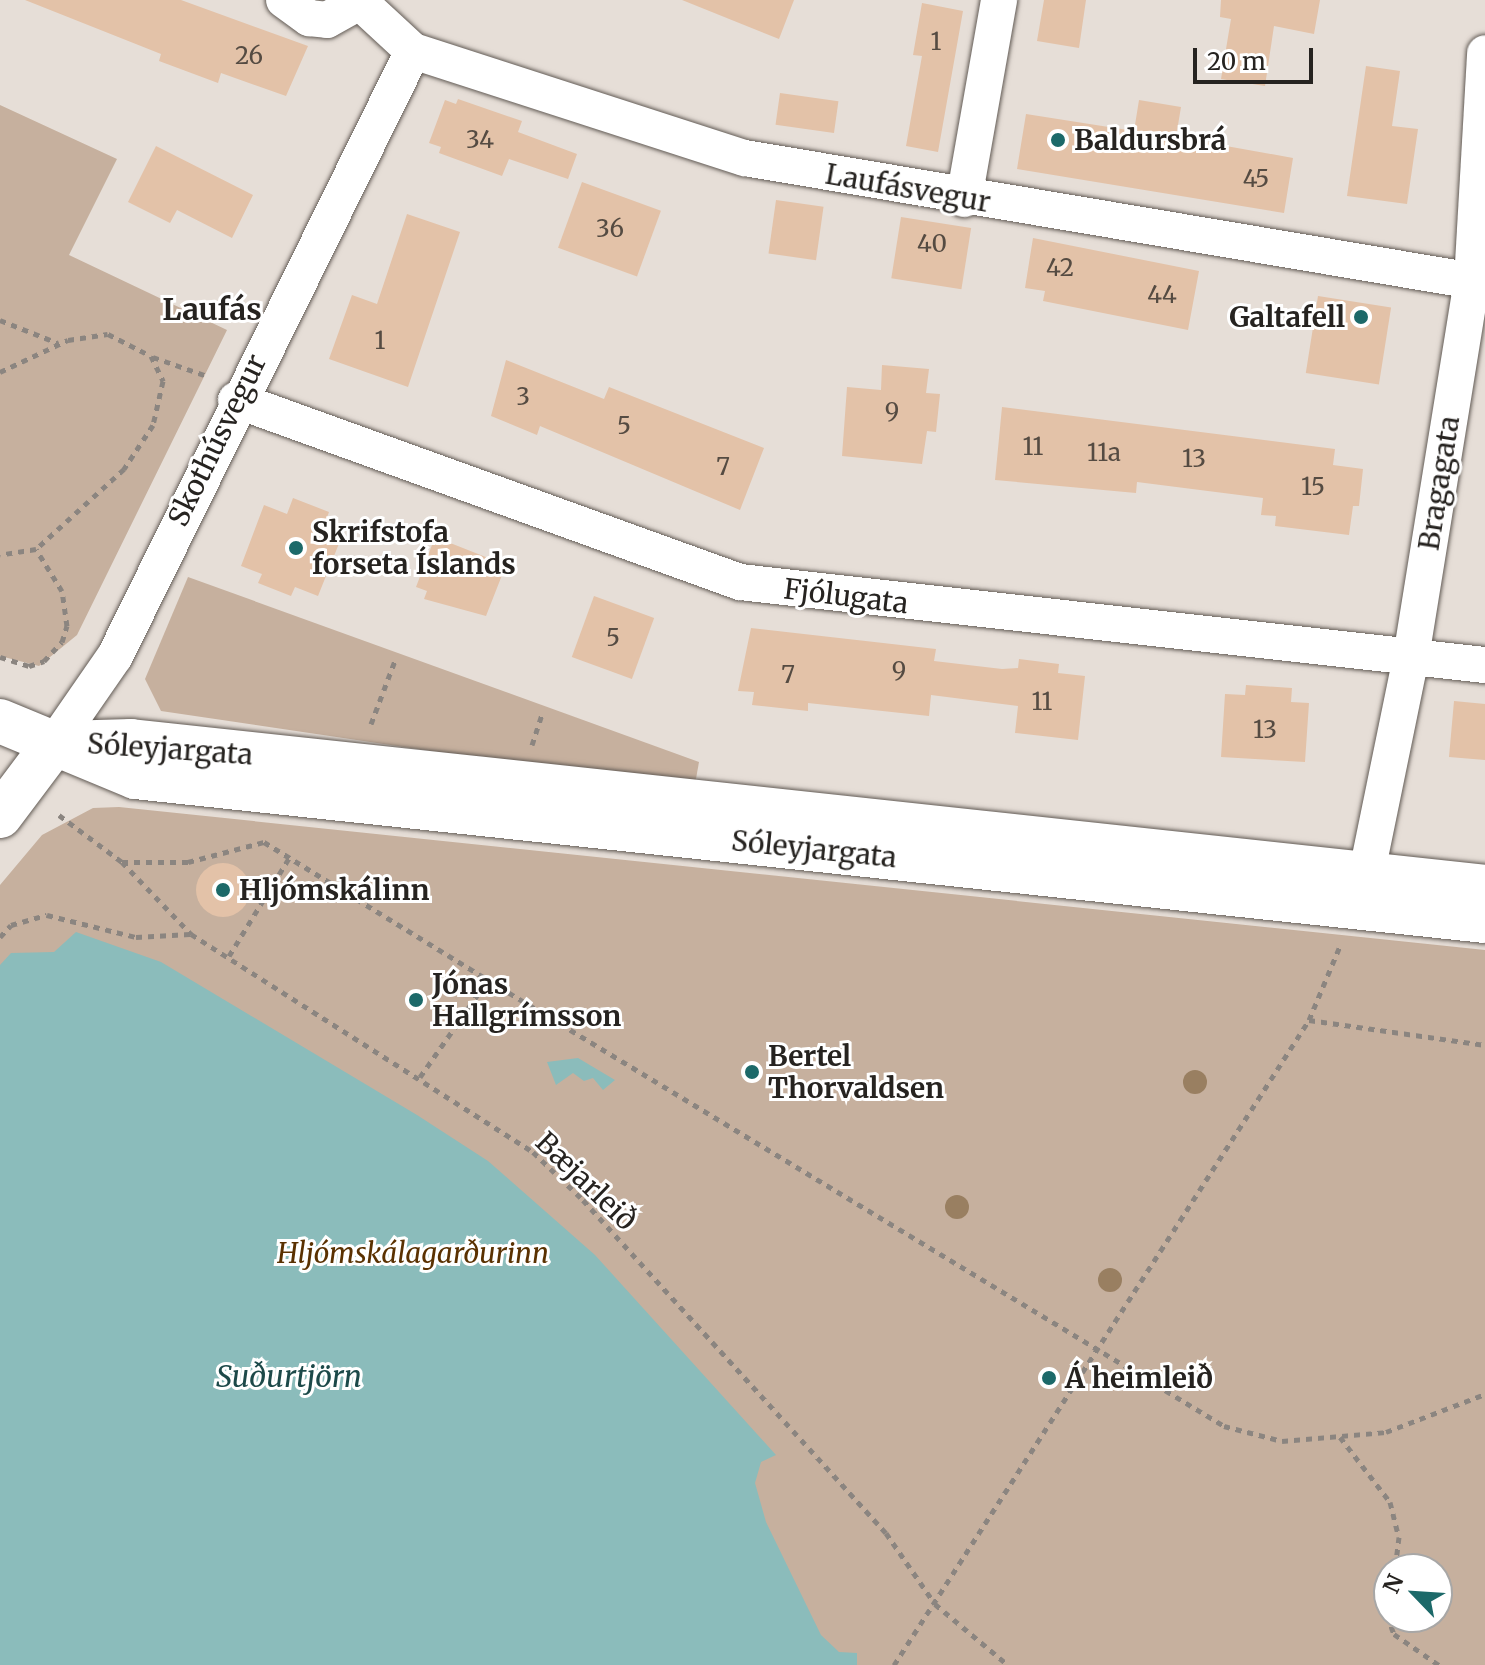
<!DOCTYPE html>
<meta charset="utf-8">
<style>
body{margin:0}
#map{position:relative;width:1485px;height:1665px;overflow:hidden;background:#e6ded7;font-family:Merriweather,serif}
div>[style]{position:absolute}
.green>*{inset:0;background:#c6b09e}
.water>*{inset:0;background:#8bbcbb}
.building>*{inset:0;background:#e3c2a8;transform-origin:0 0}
.round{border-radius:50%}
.path>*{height:5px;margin-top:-2.5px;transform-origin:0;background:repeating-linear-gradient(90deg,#8b8580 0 6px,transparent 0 12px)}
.roads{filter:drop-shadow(0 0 2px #625b55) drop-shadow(0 0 2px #625b55)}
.street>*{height:36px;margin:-18px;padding:0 18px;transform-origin:18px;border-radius:18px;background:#fff}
.secondary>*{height:44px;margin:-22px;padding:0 22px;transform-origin:22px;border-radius:22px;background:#fff}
.trees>*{width:24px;height:24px;margin:-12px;border-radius:50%;background:#997f61}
.dots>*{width:22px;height:22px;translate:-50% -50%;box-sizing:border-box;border:4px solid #fff;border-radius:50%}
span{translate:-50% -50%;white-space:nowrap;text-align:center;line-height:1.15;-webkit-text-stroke:6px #fff;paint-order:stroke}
.number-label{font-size:24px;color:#554b42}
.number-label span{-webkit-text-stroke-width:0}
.poi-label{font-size:28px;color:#262320;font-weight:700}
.left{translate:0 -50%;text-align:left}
.right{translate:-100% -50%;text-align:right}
.street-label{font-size:28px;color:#262320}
.park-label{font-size:28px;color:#5a3101;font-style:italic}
.neighbourhood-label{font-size:30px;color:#262320;font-weight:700}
.water-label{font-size:30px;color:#1c4949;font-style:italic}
.north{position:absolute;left:1373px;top:1553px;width:80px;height:80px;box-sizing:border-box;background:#fff;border:2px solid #a8a7a6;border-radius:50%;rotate:295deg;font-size:22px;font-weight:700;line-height:32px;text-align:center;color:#262320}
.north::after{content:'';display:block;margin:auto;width:28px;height:36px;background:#1c6969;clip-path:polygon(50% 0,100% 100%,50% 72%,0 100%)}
.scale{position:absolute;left:1193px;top:48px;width:120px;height:36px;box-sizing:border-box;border:4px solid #262320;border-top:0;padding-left:10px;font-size:24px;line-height:28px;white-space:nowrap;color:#262320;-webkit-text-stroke:6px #fff;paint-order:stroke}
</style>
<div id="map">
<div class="green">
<i style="clip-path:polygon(0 105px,117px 159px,69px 255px,227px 330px,77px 635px,39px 666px,0 656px)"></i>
<i style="clip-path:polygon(188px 577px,699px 762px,694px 790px,161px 711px,145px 679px)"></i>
<i style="clip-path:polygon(evenodd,119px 807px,1485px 950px,1485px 1665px,0 1665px,0 885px,42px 835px,93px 808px,119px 807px,1389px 1569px,1437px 1569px,1437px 1617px,1389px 1617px,1389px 1569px)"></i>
</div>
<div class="water">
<i style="clip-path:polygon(76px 932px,161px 962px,417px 1115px,488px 1161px,595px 1255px,776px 1455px,761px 1462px,755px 1483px,766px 1522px,821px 1635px,839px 1652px,857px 1653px,857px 1665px,0 1665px,0 965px,11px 953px,54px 952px)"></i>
<i style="clip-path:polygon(578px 1058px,615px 1080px,603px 1090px,593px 1078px,584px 1081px,573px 1073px,556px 1085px,547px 1062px)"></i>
</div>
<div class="building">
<i style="clip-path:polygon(25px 0,181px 0,308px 46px,286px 96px,221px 73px,218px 83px,159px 61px,161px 54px)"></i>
<i style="clip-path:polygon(682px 0,794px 0,779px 39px)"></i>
<i style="clip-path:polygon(1044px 0,1086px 0,1079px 48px,1037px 41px)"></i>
<i style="clip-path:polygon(1221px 0,1320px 0,1314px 34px,1274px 26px,1265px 86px,1221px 79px,1231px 19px,1220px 17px)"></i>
<i style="clip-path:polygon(922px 3px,963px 11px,938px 152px,906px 146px,922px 56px,913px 55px)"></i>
<i style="clip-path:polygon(1366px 66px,1400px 71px,1392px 126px,1418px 129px,1407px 204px,1347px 196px)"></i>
<i style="left:780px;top:93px;width:59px;height:32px;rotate:8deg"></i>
<i style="clip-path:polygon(458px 99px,522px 121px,518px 132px,577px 154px,568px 179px,509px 159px,502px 176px,439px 153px,441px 147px,429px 143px,445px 100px,456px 104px)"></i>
<i style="clip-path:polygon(1139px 100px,1181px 107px,1176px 137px,1293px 158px,1284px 213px,1017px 169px,1026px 114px,1134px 131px)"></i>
<i style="clip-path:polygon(156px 146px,253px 195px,232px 238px,177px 210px,170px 223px,128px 202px)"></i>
<i style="left:582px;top:182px;width:84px;height:70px;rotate:20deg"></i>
<i style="left:776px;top:200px;width:48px;height:54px;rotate:8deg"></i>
<i style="clip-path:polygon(407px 214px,460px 232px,408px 387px,329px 359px,352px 295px,377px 304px)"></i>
<i style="left:901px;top:217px;width:71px;height:62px;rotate:9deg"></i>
<i style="clip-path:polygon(1033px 238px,1199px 271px,1188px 330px,1043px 301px,1045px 291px,1025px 288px)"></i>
<i style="left:1318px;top:296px;width:74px;height:78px;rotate:9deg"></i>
<i style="clip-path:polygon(506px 360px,604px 399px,609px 387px,764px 448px,740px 510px,540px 426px,537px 435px,491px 416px)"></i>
<i style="clip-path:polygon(882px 365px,929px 369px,926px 393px,940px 394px,936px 432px,927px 431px,922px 464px,842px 456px,847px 387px,881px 390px)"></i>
<i style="clip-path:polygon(1002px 407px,1335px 449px,1333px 465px,1363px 469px,1359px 506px,1353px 506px,1349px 535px,1275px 526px,1276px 516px,1261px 515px,1263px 498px,1137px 482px,1136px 493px,995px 480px)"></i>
<i style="clip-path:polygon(293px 498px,329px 512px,323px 528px,342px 536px,318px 596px,295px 587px,291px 596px,258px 583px,262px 574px,241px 566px,264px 505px,287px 514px)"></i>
<i style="clip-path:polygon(435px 537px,506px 565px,486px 616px,424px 599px,427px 591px,416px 587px)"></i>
<i style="left:594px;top:596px;width:64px;height:65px;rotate:20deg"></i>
<i style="clip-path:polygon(751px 628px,936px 649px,934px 661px,1002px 669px,1018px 668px,1019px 659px,1059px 664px,1058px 673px,1085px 676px,1078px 740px,1015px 733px,1018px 706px,931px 695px,929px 716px,808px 703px,808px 711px,752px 705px,754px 692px,738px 691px)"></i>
<i style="clip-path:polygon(1246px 685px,1292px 688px,1291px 702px,1309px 703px,1305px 762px,1221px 757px,1225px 694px,1245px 695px)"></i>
<i style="clip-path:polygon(1454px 701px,1485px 704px,1485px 760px,1449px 757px)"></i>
<i class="round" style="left:196px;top:863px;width:54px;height:54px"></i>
</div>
<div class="path">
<i style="left:0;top:320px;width:62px;rotate:21.6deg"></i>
<i style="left:153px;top:357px;width:57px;rotate:19.4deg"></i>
<i style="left:0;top:372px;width:75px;rotate:-25.2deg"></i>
<i style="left:68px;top:340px;width:40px;rotate:-8.5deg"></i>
<i style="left:108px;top:334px;width:48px;rotate:27.1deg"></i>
<i style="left:151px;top:356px;width:28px;rotate:64deg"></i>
<i style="left:163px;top:381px;width:45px;rotate:102.8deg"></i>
<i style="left:153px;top:425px;width:53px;rotate:123.4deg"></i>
<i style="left:124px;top:469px;width:119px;rotate:137.7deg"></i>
<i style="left:36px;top:549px;width:36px;rotate:171deg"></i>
<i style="left:0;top:657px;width:30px;rotate:17deg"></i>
<i style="left:29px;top:666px;width:16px;rotate:-18deg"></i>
<i style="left:44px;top:661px;width:26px;rotate:-47deg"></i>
<i style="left:62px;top:642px;width:17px;rotate:-73deg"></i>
<i style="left:67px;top:626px;width:35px;rotate:-98deg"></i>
<i style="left:62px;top:591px;width:49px;rotate:-121.8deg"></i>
<i style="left:371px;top:724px;width:71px;rotate:-69.3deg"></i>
<i style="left:532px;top:745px;width:32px;rotate:-72deg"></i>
<i style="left:59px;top:815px;width:79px;rotate:36.7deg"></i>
<i style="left:122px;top:862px;width:100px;rotate:46.2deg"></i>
<i style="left:191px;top:934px;width:406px;rotate:32.5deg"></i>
<i style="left:533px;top:1152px;width:69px;rotate:43.8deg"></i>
<i style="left:583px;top:1200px;width:450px;rotate:47.7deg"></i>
<i style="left:886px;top:1533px;width:86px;rotate:55.4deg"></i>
<i style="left:935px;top:1604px;width:95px;rotate:39.9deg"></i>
<i style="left:122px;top:862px;width:66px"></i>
<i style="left:188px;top:862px;width:79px;rotate:-14.7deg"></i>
<i style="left:264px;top:842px;width:263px;rotate:31.6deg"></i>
<i style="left:0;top:937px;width:16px;rotate:-47deg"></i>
<i style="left:11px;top:925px;width:37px;rotate:-16deg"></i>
<i style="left:47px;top:915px;width:92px;rotate:13.9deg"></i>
<i style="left:136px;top:937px;width:54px;rotate:-3.2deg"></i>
<i style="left:229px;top:956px;width:115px;rotate:-58.5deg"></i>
<i style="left:1309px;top:1020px;width:178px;rotate:8.1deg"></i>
<i style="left:420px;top:1077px;width:118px;rotate:-55deg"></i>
<i style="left:488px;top:980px;width:861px;rotate:31.21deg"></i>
<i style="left:1224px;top:1426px;width:60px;rotate:14.5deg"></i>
<i style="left:1282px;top:1441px;width:104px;rotate:-4.9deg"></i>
<i style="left:1386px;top:1432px;width:106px;rotate:-21deg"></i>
<i style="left:1340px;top:1437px;width:82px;rotate:52.4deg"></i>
<i style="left:1390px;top:1502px;width:36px;rotate:76deg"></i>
<i style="left:1399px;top:1537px;width:32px;rotate:97deg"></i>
<i style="left:1389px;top:1594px;width:21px;rotate:95deg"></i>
<i style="left:1387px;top:1615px;width:20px;rotate:70deg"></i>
<i style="left:1394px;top:1634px;width:55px;rotate:34.6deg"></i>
<i style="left:894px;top:1665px;width:767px;rotate:-57.24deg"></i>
<i style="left:1309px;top:1020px;width:80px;rotate:-67.3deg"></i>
</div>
<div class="roads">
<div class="street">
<i style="left:284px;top:0;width:31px;rotate:36deg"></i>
<i style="left:309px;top:18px;width:18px;rotate:6deg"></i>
<i style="left:327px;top:20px;width:41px;rotate:-29.1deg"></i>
<i style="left:361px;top:3px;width:71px;rotate:42.7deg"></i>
<i style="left:413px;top:51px;width:349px;rotate:17.9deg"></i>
<i style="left:745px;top:158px;width:750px;rotate:9.59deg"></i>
<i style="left:964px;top:199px;width:202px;rotate:-80deg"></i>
<i style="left:236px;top:400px;width:536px;rotate:19.86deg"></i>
<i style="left:740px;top:582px;width:750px;rotate:6.36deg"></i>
<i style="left:54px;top:744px;width:107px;rotate:-55.3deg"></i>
<i style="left:115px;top:656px;width:674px;rotate:-63.78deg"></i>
<i style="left:1361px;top:901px;width:249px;rotate:-78.4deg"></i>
<i style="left:1411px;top:657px;width:381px;rotate:-80.8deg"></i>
<i style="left:1472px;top:281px;width:228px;rotate:-86.7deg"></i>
</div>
<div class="secondary">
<i style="left:0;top:721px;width:146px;rotate:22.5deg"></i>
<i style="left:135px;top:777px;width:1358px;rotate:6.09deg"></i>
<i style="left:64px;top:743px;width:67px;rotate:-1.7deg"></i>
<i style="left:131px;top:741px;width:1362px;rotate:6.15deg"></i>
<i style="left:0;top:816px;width:90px;rotate:-53.1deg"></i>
</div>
</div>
<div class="trees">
<i style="left:1195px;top:1082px"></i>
<i style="left:957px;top:1207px"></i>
<i style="left:1110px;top:1280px"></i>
</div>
<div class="dots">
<i style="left:1058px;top:140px;background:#1c6969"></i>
<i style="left:1361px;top:317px;background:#1c6969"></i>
<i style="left:296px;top:548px;background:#1c6969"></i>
<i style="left:223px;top:890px;background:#1c6969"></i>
<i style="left:416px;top:1000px;background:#1c6969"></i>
<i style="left:752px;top:1072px;background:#1c6969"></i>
<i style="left:1049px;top:1378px;background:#1c6969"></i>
</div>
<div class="number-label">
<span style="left:936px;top:42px">1</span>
<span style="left:249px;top:56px">26</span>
<span style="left:480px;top:140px">34</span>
<span style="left:1256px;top:179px">45</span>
<span style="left:610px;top:229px">36</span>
<span style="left:932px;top:244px">40</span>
<span style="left:1060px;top:268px">42</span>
<span style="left:1162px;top:295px">44</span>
<span style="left:380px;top:341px">1</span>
<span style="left:523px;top:397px">3</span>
<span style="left:892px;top:412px">9</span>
<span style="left:624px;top:426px">5</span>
<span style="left:1033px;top:447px">11</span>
<span style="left:1104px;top:453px">11a</span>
<span style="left:1194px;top:459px">13</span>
<span style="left:723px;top:467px">7</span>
<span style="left:1313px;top:487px">15</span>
<span style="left:613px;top:638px">5</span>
<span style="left:899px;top:671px">9</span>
<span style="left:788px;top:675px">7</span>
<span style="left:1042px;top:702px">11</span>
<span style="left:1265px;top:730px">13</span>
</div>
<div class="poi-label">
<span class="left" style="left:1074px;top:140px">Baldursbrá</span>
<span class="right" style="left:1345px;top:317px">Galtafell</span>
<span class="left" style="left:312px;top:548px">Skrifstofa<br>forseta Íslands</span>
<span class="left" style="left:239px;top:890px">Hljómskálinn</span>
<span class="left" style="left:432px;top:1000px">Jónas<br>Hallgrímsson</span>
<span class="left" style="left:768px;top:1072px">Bertel<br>Thorvaldsen</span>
<span class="left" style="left:1065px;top:1378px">Á heimleið</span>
</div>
<div class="street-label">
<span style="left:908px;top:188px;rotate:10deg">Laufásvegur</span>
<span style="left:217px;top:440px;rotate:-64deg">Skothúsvegur</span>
<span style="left:1439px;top:483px;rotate:-81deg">Bragagata</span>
<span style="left:846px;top:596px;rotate:7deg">Fjólugata</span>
<span style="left:170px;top:749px;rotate:4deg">Sóleyjargata</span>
<span style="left:814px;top:849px;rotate:6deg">Sóleyjargata</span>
<span style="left:586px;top:1181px;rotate:44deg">Bæjarleið</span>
</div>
<div class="park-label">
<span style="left:413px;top:1253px">Hljómskálagarðurinn</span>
</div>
<div class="neighbourhood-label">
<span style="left:212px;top:309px">Laufás</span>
</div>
<div class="water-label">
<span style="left:289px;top:1376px">Suðurtjörn</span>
</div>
<div class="north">N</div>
<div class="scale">20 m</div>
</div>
